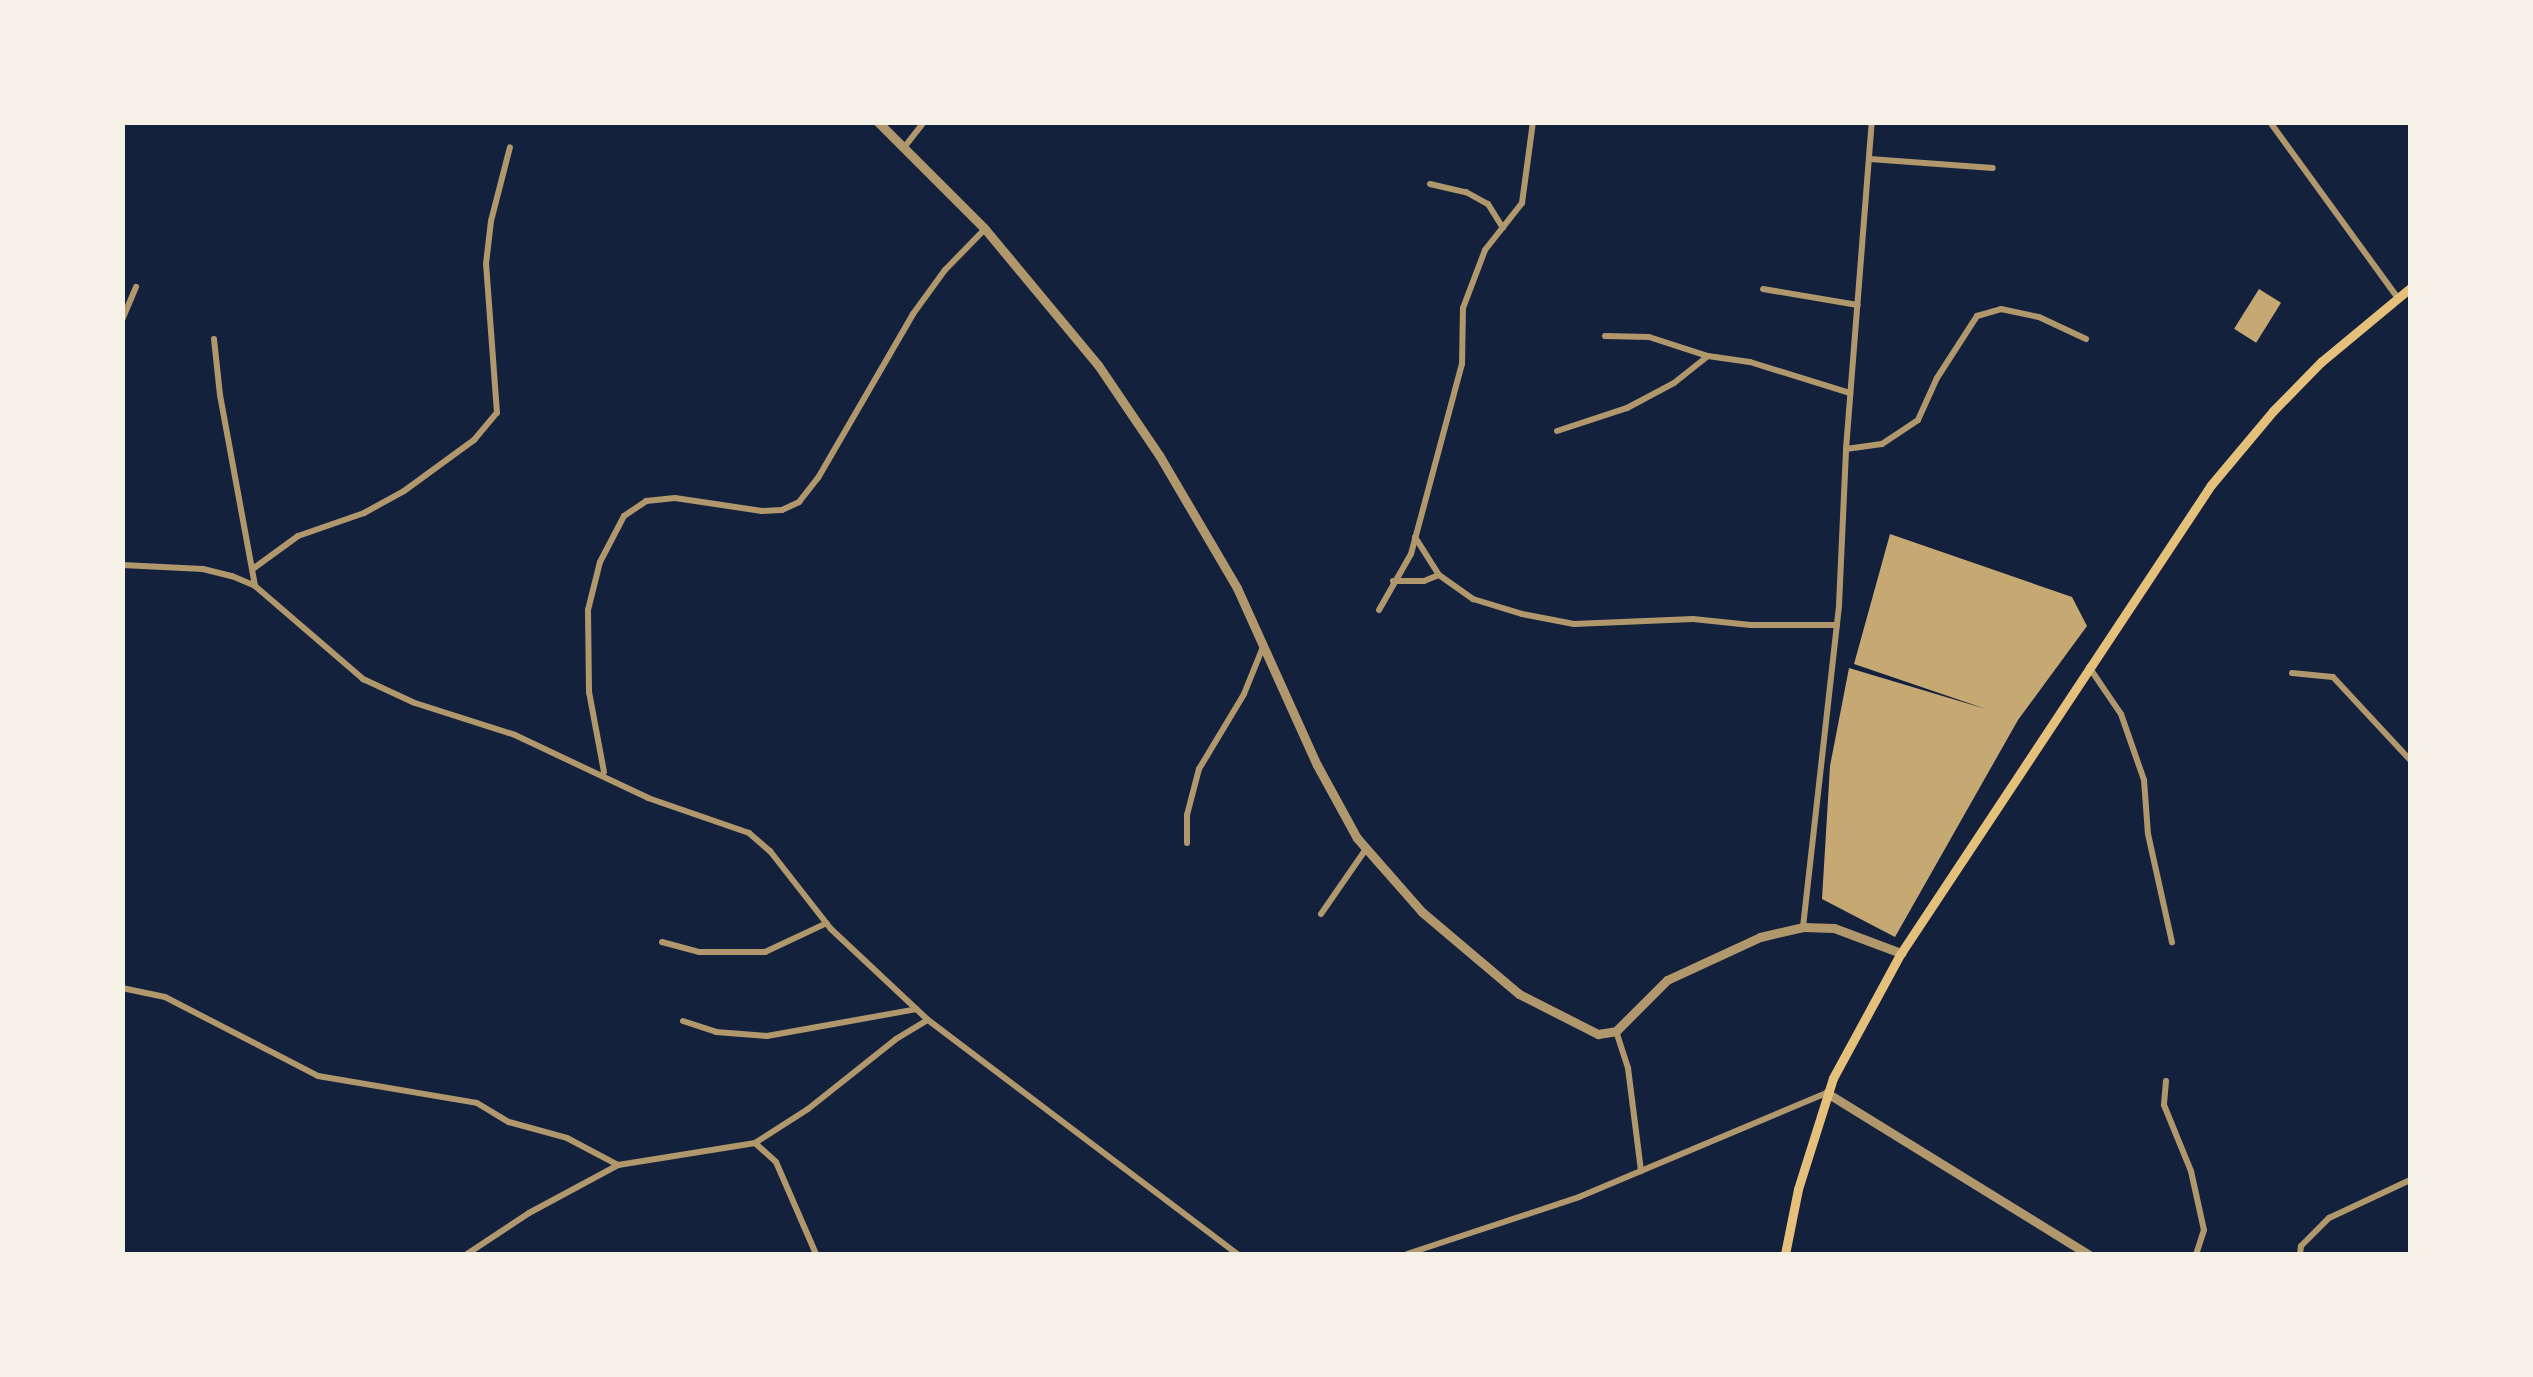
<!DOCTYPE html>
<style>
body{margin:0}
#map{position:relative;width:2533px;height:1377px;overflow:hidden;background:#14213d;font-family:Karla,sans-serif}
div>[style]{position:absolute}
.building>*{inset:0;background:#c6a872;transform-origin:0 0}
.minor>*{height:6px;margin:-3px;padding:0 3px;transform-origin:3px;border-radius:3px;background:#b1986c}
.tertiary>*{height:9px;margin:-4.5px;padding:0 4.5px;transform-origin:4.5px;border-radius:4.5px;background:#b1986c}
.secondary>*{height:9px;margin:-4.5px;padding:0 4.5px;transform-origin:4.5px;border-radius:4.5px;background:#e5c07b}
span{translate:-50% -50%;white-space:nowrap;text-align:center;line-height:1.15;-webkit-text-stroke:8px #f6f1e7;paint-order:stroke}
.frame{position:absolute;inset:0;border:125px solid #f6f1e7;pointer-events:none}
</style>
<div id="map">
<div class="building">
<i style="left:2259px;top:289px;width:26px;height:47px;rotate:32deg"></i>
<i style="clip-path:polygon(1890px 534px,2072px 597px,2087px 626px,2018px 720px,1895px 937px,1822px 899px,1830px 766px,1849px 668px,1986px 709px,1854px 664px)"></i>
</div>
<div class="minor">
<i style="left:2270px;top:122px;width:218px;rotate:54deg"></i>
<i style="left:906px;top:145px;width:29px;rotate:-52deg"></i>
<i style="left:1870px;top:159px;width:123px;rotate:4.2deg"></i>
<i style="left:1430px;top:184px;width:37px;rotate:13deg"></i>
<i style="left:1466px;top:192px;width:25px;rotate:29deg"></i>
<i style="left:1488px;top:204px;width:28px;rotate:58deg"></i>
<i style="left:1763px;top:289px;width:96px;rotate:9.6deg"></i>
<i style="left:122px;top:320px;width:36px;rotate:-67deg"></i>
<i style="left:1605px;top:336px;width:44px;rotate:1.3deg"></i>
<i style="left:1649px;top:337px;width:62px;rotate:17.9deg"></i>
<i style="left:214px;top:339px;width:56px;rotate:83.9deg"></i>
<i style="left:220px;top:395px;width:194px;rotate:79.6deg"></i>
<i style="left:1557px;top:431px;width:74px;rotate:-18.2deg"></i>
<i style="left:1627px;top:408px;width:53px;rotate:-28deg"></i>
<i style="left:1674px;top:383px;width:43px;rotate:-38.5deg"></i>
<i style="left:1708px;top:356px;width:42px;rotate:8.1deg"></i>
<i style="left:1750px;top:362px;width:105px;rotate:17.2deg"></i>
<i style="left:1846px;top:449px;width:36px;rotate:-8deg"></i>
<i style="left:1882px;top:444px;width:43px;rotate:-33.7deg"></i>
<i style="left:1918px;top:420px;width:46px;rotate:-65.7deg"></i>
<i style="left:1937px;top:378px;width:74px;rotate:-57.2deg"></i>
<i style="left:1977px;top:316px;width:25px;rotate:-16deg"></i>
<i style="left:2001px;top:309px;width:39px;rotate:12deg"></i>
<i style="left:2039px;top:317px;width:52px;rotate:25.1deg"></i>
<i style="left:1415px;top:537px;width:45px;rotate:57.7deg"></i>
<i style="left:1439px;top:575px;width:42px;rotate:35.2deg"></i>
<i style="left:1473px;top:599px;width:51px;rotate:17deg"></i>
<i style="left:1522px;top:614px;width:53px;rotate:10.9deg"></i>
<i style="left:1574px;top:624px;width:119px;rotate:-2.4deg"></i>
<i style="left:1693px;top:619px;width:58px;rotate:5.9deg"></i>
<i style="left:1751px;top:625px;width:86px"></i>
<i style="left:122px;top:565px;width:81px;rotate:2.8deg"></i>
<i style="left:203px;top:569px;width:30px;rotate:14deg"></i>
<i style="left:232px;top:576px;width:25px;rotate:23deg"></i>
<i style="left:255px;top:586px;width:143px;rotate:40.7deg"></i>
<i style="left:363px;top:679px;width:57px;rotate:24.8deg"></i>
<i style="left:415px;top:703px;width:105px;rotate:17.7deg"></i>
<i style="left:515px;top:735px;width:147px;rotate:25.3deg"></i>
<i style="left:648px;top:798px;width:107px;rotate:19.1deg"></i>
<i style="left:749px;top:833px;width:28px;rotate:41deg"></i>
<i style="left:770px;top:851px;width:99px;rotate:52deg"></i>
<i style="left:831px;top:929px;width:133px;rotate:43.2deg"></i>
<i style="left:928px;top:1020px;width:388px;rotate:37.1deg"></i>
<i style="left:254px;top:568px;width:54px;rotate:-36deg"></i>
<i style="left:298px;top:536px;width:70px;rotate:-19.2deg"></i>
<i style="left:364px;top:513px;width:46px;rotate:-28.8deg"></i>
<i style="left:404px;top:491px;width:87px;rotate:-36.1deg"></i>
<i style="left:474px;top:440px;width:35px;rotate:-50deg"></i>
<i style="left:497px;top:413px;width:149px;rotate:-94.2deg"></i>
<i style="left:486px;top:264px;width:43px;rotate:-83.4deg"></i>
<i style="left:491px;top:221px;width:76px;rotate:-75.6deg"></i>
<i style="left:1393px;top:581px;width:31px"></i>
<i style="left:1424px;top:581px;width:16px;rotate:-22deg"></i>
<i style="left:1379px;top:610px;width:64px;rotate:-60.3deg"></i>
<i style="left:1411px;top:554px;width:197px;rotate:-75deg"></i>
<i style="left:1462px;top:364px;width:56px;rotate:-89deg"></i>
<i style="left:1463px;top:308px;width:62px;rotate:-69.2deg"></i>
<i style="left:1485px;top:250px;width:60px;rotate:-51.8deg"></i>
<i style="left:1522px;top:203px;width:82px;rotate:-82.3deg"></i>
<i style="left:2089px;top:667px;width:57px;rotate:55.8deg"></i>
<i style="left:2121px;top:714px;width:70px;rotate:70.8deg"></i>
<i style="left:2144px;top:780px;width:54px;rotate:85.8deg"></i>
<i style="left:2148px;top:834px;width:111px;rotate:77.5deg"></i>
<i style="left:2292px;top:673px;width:41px;rotate:5.6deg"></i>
<i style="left:2333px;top:677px;width:113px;rotate:47.1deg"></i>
<i style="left:604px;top:772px;width:81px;rotate:-100.6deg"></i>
<i style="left:589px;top:692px;width:82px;rotate:-90.7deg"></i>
<i style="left:588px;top:610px;width:49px;rotate:-76deg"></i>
<i style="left:600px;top:562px;width:52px;rotate:-62.4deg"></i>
<i style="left:624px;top:516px;width:27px;rotate:-34deg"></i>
<i style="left:646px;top:501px;width:29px;rotate:-6deg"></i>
<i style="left:675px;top:498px;width:88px;rotate:8.5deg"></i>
<i style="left:762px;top:511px;width:20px;rotate:-3deg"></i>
<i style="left:782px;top:510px;width:19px;rotate:-25deg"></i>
<i style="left:799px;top:502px;width:31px;rotate:-52deg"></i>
<i style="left:818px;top:478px;width:190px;rotate:-59.9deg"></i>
<i style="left:913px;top:314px;width:54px;rotate:-54deg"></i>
<i style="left:945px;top:270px;width:57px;rotate:-45.7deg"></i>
<i style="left:1187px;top:843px;width:28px;rotate:-90deg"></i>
<i style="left:1187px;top:815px;width:48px;rotate:-75.4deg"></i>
<i style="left:1199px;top:769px;width:87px;rotate:-59deg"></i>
<i style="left:1244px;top:694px;width:51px;rotate:-68deg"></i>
<i style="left:1321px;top:914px;width:79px;rotate:-55.3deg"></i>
<i style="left:1803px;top:927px;width:324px;rotate:-83.6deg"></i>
<i style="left:1839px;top:605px;width:156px;rotate:-87.4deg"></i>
<i style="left:1846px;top:449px;width:328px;rotate:-85.5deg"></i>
<i style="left:662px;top:942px;width:38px;rotate:15deg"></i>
<i style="left:699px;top:952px;width:66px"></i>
<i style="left:765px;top:952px;width:68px;rotate:-25.1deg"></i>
<i style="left:122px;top:988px;width:44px;rotate:11.8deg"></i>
<i style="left:165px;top:997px;width:172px;rotate:27.3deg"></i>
<i style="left:318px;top:1076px;width:161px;rotate:9.6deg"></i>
<i style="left:477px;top:1103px;width:37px;rotate:31deg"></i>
<i style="left:509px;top:1122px;width:60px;rotate:15.4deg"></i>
<i style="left:567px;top:1138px;width:58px;rotate:27.9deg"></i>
<i style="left:683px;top:1021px;width:35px;rotate:18deg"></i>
<i style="left:716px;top:1032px;width:51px;rotate:4.5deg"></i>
<i style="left:767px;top:1036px;width:152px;rotate:-10.2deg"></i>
<i style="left:1616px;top:1031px;width:39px;rotate:72deg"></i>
<i style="left:1628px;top:1068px;width:104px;rotate:82.8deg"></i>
<i style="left:2166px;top:1081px;width:24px;rotate:95deg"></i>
<i style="left:2164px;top:1105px;width:71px;rotate:67.8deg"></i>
<i style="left:2191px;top:1171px;width:60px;rotate:77.6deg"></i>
<i style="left:2204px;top:1230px;width:25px;rotate:108deg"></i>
<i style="left:755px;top:1143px;width:28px;rotate:42deg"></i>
<i style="left:776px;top:1162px;width:100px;rotate:66.5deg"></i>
<i style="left:467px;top:1254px;width:74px;rotate:-33.5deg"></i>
<i style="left:529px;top:1213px;width:101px;rotate:-28.3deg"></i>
<i style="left:618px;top:1165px;width:139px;rotate:-9.1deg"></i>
<i style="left:755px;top:1143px;width:63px;rotate:-32.7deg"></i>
<i style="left:808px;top:1109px;width:112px;rotate:-38.5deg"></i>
<i style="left:896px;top:1039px;width:37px;rotate:-31deg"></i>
<i style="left:1407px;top:1254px;width:181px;rotate:-18.3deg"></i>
<i style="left:1579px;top:1197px;width:269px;rotate:-22.8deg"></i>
<i style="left:2300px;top:1254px;width:8px;rotate:-83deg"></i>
<i style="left:2301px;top:1246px;width:40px;rotate:-45deg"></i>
<i style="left:2329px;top:1218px;width:89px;rotate:-25.1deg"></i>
</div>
<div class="tertiary">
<i style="left:878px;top:122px;width:151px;rotate:45deg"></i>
<i style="left:985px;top:229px;width:177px;rotate:50.3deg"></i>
<i style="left:1098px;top:365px;width:109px;rotate:55.9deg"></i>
<i style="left:1159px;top:455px;width:154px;rotate:59.6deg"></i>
<i style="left:1237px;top:588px;width:194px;rotate:65.7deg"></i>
<i style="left:1317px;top:765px;width:83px;rotate:61.3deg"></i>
<i style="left:1357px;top:838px;width:98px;rotate:48.7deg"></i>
<i style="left:1422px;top:912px;width:127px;rotate:40.2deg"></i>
<i style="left:1519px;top:994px;width:89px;rotate:26.9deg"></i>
<i style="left:1598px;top:1034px;width:18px;rotate:-9deg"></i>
<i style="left:1616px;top:1031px;width:72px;rotate:-45deg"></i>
<i style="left:1667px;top:980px;width:102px;rotate:-24.8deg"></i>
<i style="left:1760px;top:937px;width:44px;rotate:-13.1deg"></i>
<i style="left:1803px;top:927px;width:31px;rotate:2deg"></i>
<i style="left:1834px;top:928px;width:72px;rotate:20.5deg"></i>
<i style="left:1827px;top:1093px;width:307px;rotate:31.7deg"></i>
</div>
<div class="secondary">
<i style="left:1785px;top:1254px;width:66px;rotate:-78.7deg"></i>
<i style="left:1798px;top:1189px;width:116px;rotate:-72.5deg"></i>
<i style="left:1833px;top:1078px;width:142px;rotate:-61.5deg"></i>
<i style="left:1901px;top:953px;width:561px;rotate:-56.48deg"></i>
<i style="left:2211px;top:485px;width:97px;rotate:-50deg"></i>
<i style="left:2273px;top:411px;width:69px;rotate:-45.6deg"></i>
<i style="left:2321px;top:362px;width:116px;rotate:-39.7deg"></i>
</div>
<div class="frame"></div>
</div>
